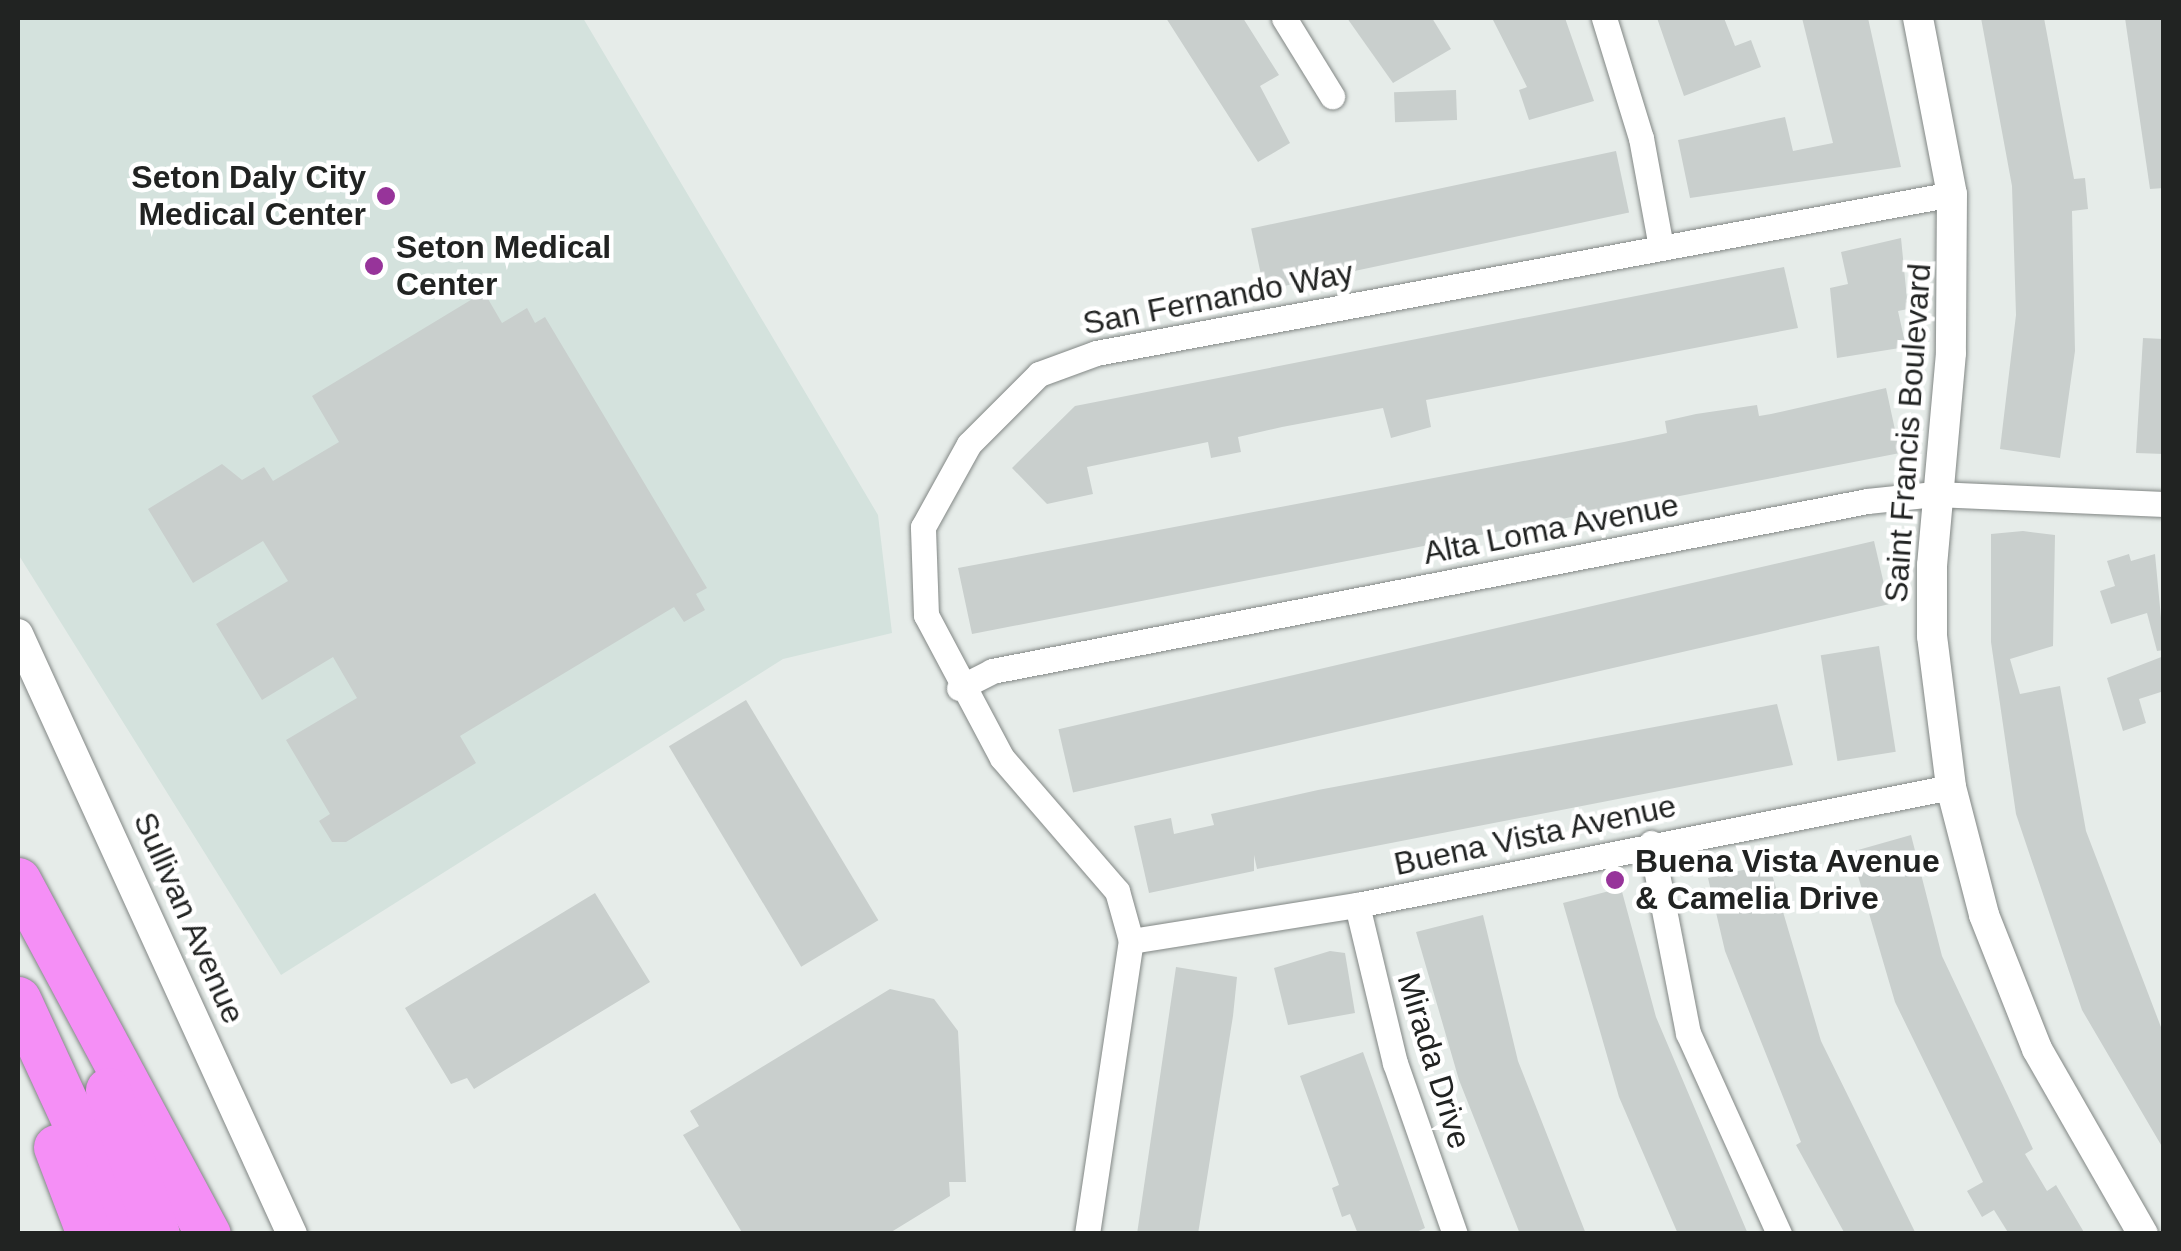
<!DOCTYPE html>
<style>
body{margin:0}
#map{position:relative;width:2181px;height:1251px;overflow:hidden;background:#e6ece9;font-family:Arial,sans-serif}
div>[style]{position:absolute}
.built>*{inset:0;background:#d4e2dd}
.building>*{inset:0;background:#c9cfcd;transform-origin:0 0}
.roads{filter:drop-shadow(0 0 2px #828785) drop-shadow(0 0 2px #828785)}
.minor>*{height:25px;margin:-12.5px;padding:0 12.5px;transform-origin:12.5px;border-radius:12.5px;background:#fff}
.tertiary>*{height:30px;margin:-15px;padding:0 15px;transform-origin:15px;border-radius:15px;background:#fff}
.motorway>*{height:45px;margin:-22.5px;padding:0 22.5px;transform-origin:22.5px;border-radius:22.5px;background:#f58ff6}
.dots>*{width:28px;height:28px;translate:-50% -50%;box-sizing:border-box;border:5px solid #fff;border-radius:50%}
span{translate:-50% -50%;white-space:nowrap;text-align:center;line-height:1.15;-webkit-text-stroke:9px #fff;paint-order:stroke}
.poi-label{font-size:32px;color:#212322;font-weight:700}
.right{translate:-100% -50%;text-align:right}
.left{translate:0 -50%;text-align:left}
.street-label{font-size:32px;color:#212322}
.frame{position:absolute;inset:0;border:20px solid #212322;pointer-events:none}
</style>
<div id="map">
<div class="built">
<i style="clip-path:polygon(18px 18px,583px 18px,878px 515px,892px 633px,783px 659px,281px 975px,18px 554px)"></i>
</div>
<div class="building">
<i style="clip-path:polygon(1166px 18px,1243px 18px,1279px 75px,1260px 86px,1290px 143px,1258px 162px)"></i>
<i style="clip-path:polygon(1347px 18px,1432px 18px,1451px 49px,1393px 83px)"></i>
<i style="clip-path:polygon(1492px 18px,1565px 18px,1594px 101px,1529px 120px,1519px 90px,1527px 87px)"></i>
<i style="clip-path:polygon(1657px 18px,1724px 18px,1735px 46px,1751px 40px,1761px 67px,1684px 96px)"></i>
<i style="clip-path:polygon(1802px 18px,1868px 18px,1901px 167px,1690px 198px,1678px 140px,1785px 117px,1793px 151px,1833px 143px)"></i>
<i style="clip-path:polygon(1981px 18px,2044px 18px,2074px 179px,2085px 178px,2088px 209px,2072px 211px,2075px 351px,2060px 458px,2000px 449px,2016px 315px,2012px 186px)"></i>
<i style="clip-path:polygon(2125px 18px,2164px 18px,2164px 188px,2150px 189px)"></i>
<i style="left:1456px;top:90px;width:30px;height:62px;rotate:88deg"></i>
<i style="left:1616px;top:151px;width:63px;height:373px;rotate:78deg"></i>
<i style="clip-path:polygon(1901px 238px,1908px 309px,1898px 311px,1906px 347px,1837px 358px,1830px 288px,1848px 284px,1841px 252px)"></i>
<i style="clip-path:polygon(1784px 267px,1798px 328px,1426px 400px,1431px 427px,1391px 438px,1383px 408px,1282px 427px,1238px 437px,1241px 452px,1211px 458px,1208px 442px,1087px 467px,1093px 494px,1047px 504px,1012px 468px,1075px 406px)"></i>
<i style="clip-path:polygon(484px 292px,502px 323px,527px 308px,535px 323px,545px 317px,707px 588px,696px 594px,705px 610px,684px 622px,674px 607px,460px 736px,476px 763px,346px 842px,332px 842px,319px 821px,330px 814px,286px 740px,357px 698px,333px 657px,262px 700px,216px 624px,288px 581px,263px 541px,193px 583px,148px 509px,222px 464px,242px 480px,264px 467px,273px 481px,339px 442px,312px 396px)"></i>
<i style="clip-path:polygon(2143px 338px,2164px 339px,2164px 454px,2136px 453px)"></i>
<i style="clip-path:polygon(1886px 388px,1900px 453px,972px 634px,958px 568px,1624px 442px,1667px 433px,1665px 421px,1696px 414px,1757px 405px,1759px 416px,1771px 414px)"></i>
<i style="clip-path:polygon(2023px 531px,2055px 535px,2053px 646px,2010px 659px,2020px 694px,2060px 686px,2086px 831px,2164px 1035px,2164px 1150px,2082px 1010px,2016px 814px,1991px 642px,1991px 534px)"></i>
<i style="left:1874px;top:541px;width:65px;height:837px;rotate:77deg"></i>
<i style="clip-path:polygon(2129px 554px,2131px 561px,2155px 554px,2164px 650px,2157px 651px,2147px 613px,2111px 624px,2100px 591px,2115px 586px,2107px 561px)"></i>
<i style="left:1879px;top:646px;width:107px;height:59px;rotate:81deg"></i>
<i style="clip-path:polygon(2164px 656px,2164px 691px,2139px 699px,2146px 723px,2123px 731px,2107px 678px)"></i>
<i style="left:746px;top:700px;width:257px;height:90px;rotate:59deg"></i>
<i style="clip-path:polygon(1777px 704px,1793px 765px,1257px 869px,1254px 855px,1254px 871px,1149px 893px,1134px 826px,1171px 818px,1174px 834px,1214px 825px,1211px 814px,1318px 790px)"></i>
<i style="clip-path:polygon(1911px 835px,1942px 956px,2033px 1149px,2025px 1154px,2047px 1191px,2056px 1185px,2085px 1234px,2009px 1234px,1994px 1210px,1982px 1217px,1967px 1191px,1983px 1182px,1895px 1002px,1851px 852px)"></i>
<i style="clip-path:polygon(1769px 864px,1821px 1041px,1916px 1234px,1845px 1234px,1796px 1145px,1801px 1142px,1725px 951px,1708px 878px)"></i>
<i style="clip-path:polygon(1621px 888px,1656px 1017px,1748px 1234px,1678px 1234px,1619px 1097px,1563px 903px)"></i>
<i style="clip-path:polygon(595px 893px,650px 982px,474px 1089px,467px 1078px,451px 1084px,405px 1008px)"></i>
<i style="clip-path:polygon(1483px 915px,1518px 1061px,1586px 1234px,1520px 1234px,1459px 1080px,1416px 932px)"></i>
<i style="clip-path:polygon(1330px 951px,1345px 953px,1355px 1013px,1288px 1025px,1274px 968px)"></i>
<i style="clip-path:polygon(1176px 967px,1237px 977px,1233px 1016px,1198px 1234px,1137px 1234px)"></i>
<i style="clip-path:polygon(890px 989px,934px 999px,958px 1031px,966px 1182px,949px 1182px,950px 1196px,888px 1234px,743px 1234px,683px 1135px,699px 1126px,690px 1111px)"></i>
<i style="clip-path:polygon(1363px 1052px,1425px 1228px,1412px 1234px,1358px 1234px,1350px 1214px,1342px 1217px,1332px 1188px,1339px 1185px,1300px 1076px)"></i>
</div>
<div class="roads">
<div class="minor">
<i style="left:1284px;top:18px;width:92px;rotate:58.4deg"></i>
<i style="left:1604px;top:18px;width:126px;rotate:72.9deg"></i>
<i style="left:1641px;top:138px;width:111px;rotate:79.6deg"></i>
<i style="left:959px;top:688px;width:37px;rotate:-27deg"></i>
<i style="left:992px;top:671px;width:891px;rotate:-10.99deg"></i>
<i style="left:1867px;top:501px;width:68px;rotate:-5.9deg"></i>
<i style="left:1935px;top:494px;width:229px;rotate:2.5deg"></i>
<i style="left:1651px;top:843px;width:194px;rotate:79deg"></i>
<i style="left:1688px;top:1033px;width:221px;rotate:65.6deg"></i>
<i style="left:1357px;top:905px;width:163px;rotate:76.5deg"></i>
<i style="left:1395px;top:1063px;width:181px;rotate:70.7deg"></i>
<i style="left:1131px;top:941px;width:229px;rotate:-9.1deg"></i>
<i style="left:1357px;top:905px;width:606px;rotate:-11.24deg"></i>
<i style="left:1087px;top:1234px;width:296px;rotate:-81.5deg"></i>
<i style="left:1131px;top:941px;width:52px;rotate:-105.6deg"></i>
<i style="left:1117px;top:891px;width:176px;rotate:-130.8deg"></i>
<i style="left:1002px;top:758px;width:162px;rotate:-118deg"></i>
<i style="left:926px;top:615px;width:88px;rotate:-92deg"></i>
<i style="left:923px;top:527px;width:95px;rotate:-61deg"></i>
<i style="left:969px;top:444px;width:99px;rotate:-45deg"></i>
<i style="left:1039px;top:374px;width:61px;rotate:-20.2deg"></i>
<i style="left:1096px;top:353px;width:871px;rotate:-10.52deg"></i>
</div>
<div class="tertiary">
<i style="left:1918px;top:18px;width:179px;rotate:79.1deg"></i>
<i style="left:1952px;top:194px;width:159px;rotate:90.4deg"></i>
<i style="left:1951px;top:353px;width:213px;rotate:95.1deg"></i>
<i style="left:1932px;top:565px;width:71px;rotate:90deg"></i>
<i style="left:1932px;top:636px;width:152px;rotate:82.8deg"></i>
<i style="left:1951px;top:787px;width:132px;rotate:75.5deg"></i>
<i style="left:1984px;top:915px;width:144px;rotate:68.4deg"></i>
<i style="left:2037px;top:1049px;width:213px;rotate:60.2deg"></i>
<i style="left:18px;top:634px;width:660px;rotate:65.46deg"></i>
</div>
<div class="motorway">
<i style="left:18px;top:880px;width:402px;rotate:61.8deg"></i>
<i style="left:18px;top:999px;width:259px;rotate:65.3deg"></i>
<i style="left:108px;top:1090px;width:152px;rotate:71.2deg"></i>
<i style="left:56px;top:1147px;width:93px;rotate:69.2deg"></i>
</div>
</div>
<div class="dots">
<i style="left:386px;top:196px;background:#97349a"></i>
<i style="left:374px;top:266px;background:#97349a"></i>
<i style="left:1615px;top:880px;background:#97349a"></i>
</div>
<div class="poi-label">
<span class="right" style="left:366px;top:196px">Seton Daly City<br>Medical Center</span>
<span class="left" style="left:396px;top:266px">Seton Medical<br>Center</span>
<span class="left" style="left:1635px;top:880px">Buena Vista Avenue<br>&amp; Camelia Drive</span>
</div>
<div class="street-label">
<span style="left:1218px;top:298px;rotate:-11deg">San Fernando Way</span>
<span style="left:1908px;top:433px;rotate:-86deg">Saint Francis Boulevard</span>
<span style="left:1551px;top:529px;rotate:-11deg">Alta Loma Avenue</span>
<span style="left:1535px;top:835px;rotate:-12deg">Buena Vista Avenue</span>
<span style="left:189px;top:918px;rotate:66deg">Sullivan Avenue</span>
<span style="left:1434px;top:1061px;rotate:73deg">Mirada Drive</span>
</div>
<div class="frame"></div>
</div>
